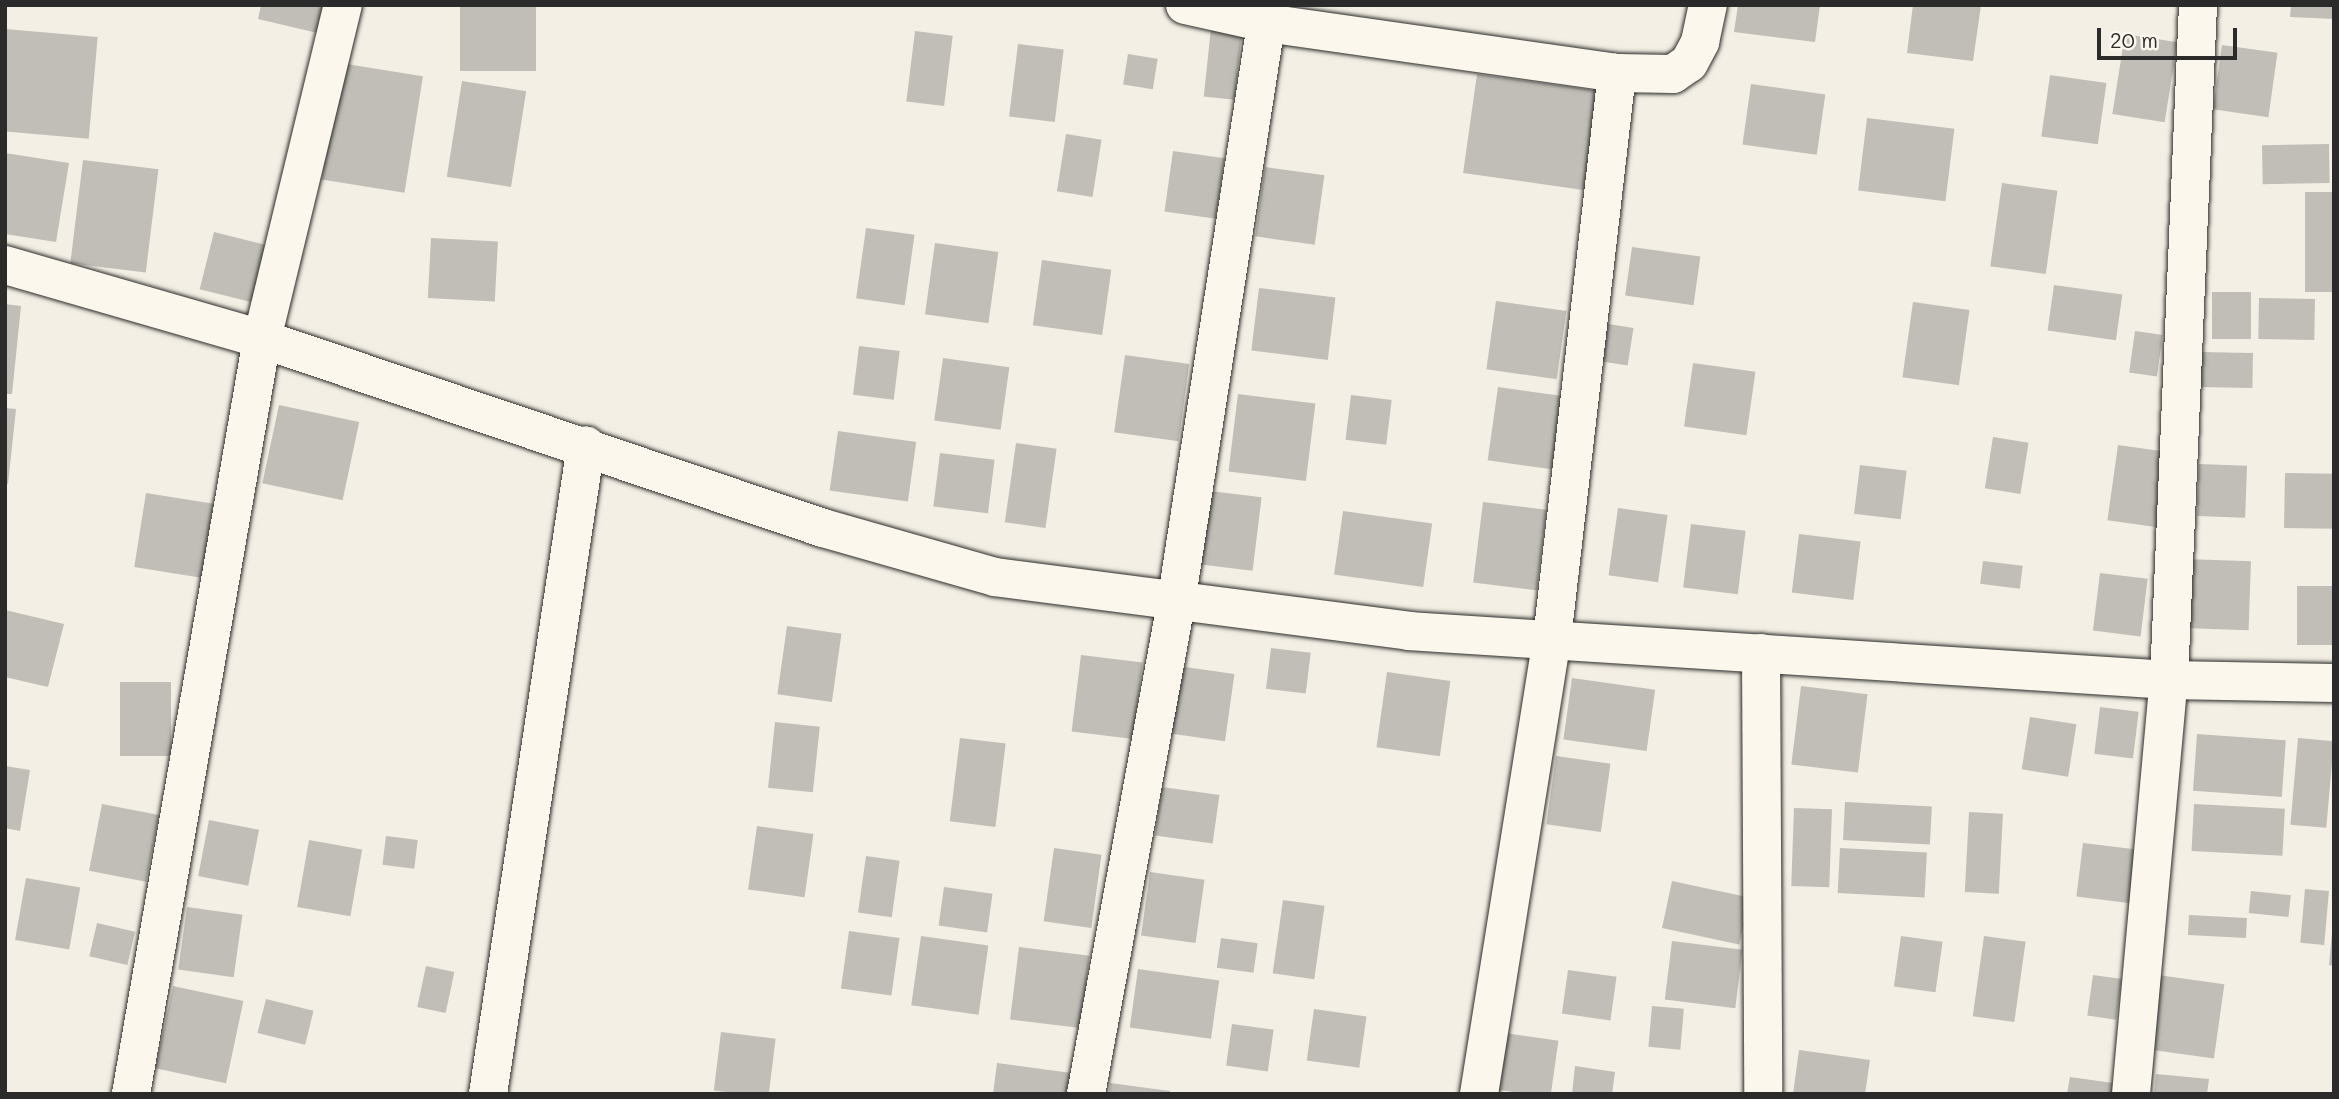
<!DOCTYPE html>
<style>
body{margin:0}
#map{position:relative;width:2339px;height:1099px;overflow:hidden;background:#f3efe4;font-family:Mali,sans-serif}
div>[style]{position:absolute}
.building>*{inset:0;background:#c0beb6;transform-origin:0 0}
.roads{filter:drop-shadow(0 0 2px #2b2b2b) drop-shadow(0 0 2px #2b2b2b)}
.minor>*{height:38px;margin:-19px;padding:0 19px;transform-origin:19px;border-radius:19px;background:#fbf7ec}
span{translate:-50% -50%;white-space:nowrap;text-align:center;line-height:1.15;-webkit-text-stroke:6px #fbf7ec;paint-order:stroke}
.frame{position:absolute;inset:0;border:7px solid #2b2b2b;pointer-events:none}
.scale{position:absolute;left:2097px;top:28px;width:140px;height:32px;box-sizing:border-box;border:4px solid #2b2b2b;border-top:0;padding-left:9px;font-size:21px;line-height:24px;white-space:nowrap;color:#2b2b2b;-webkit-text-stroke:5px #fbf7ec;paint-order:stroke}
</style>
<div id="map">
<div class="building">
<i style="clip-path:polygon(261px 5px,333px 5px,326px 35px,258px 19px)"></i>
<i style="left:460px;top:5px;width:76px;height:66px"></i>
<i style="clip-path:polygon(1738px 5px,1820px 5px,1815px 42px,1734px 32px)"></i>
<i style="clip-path:polygon(1913px 5px,1981px 5px,1973px 61px,1907px 53px)"></i>
<i style="clip-path:polygon(2291px 5px,2334px 5px,2334px 19px,2290px 17px)"></i>
<i style="left:1211px;top:28px;width:31px;height:69px;rotate:6deg"></i>
<i style="left:5px;top:29px;width:93px;height:102px;rotate:5deg"></i>
<i style="left:915px;top:31px;width:38px;height:71px;rotate:7deg"></i>
<i style="left:2125px;top:34px;width:53px;height:81px;rotate:9deg"></i>
<i style="left:1018px;top:44px;width:46px;height:73px;rotate:7deg"></i>
<i style="left:2222px;top:45px;width:56px;height:65px;rotate:8deg"></i>
<i style="left:1128px;top:54px;width:30px;height:31px;rotate:9deg"></i>
<i style="left:340px;top:63px;width:84px;height:118px;rotate:9deg"></i>
<i style="left:1477px;top:74px;width:123px;height:100px;rotate:8deg"></i>
<i style="left:2050px;top:75px;width:57px;height:62px;rotate:8deg"></i>
<i style="left:462px;top:81px;width:65px;height:97px;rotate:9deg"></i>
<i style="left:1751px;top:84px;width:75px;height:61px;rotate:8deg"></i>
<i style="left:1867px;top:118px;width:88px;height:73px;rotate:7deg"></i>
<i style="left:1066px;top:134px;width:36px;height:58px;rotate:9deg"></i>
<i style="left:2329px;top:144px;width:39px;height:67px;rotate:89deg"></i>
<i style="left:1173px;top:151px;width:52px;height:61px;rotate:8deg"></i>
<i style="clip-path:polygon(5px 153px,69px 163px,56px 242px,5px 234px)"></i>
<i style="left:83px;top:160px;width:76px;height:104px;rotate:7deg"></i>
<i style="left:1265px;top:167px;width:60px;height:70px;rotate:8deg"></i>
<i style="left:2002px;top:183px;width:56px;height:84px;rotate:8deg"></i>
<i style="left:2305px;top:192px;width:29px;height:100px"></i>
<i style="left:866px;top:228px;width:49px;height:71px;rotate:8deg"></i>
<i style="left:214px;top:232px;width:59px;height:59px;rotate:14deg"></i>
<i style="left:431px;top:238px;width:67px;height:60px;rotate:3deg"></i>
<i style="left:935px;top:243px;width:64px;height:72px;rotate:8deg"></i>
<i style="left:1632px;top:247px;width:69px;height:49px;rotate:8deg"></i>
<i style="left:1042px;top:260px;width:70px;height:66px;rotate:8deg"></i>
<i style="left:2054px;top:285px;width:69px;height:46px;rotate:8deg"></i>
<i style="left:1259px;top:288px;width:77px;height:63px;rotate:7deg"></i>
<i style="left:2212px;top:292px;width:39px;height:47px"></i>
<i style="left:2259px;top:298px;width:56px;height:41px;rotate:1deg"></i>
<i style="left:1496px;top:301px;width:71px;height:69px;rotate:8deg"></i>
<i style="left:1913px;top:302px;width:57px;height:76px;rotate:8deg"></i>
<i style="clip-path:polygon(5px 304px,21px 306px,12px 394px,5px 394px)"></i>
<i style="left:1596px;top:322px;width:38px;height:38px;rotate:9deg"></i>
<i style="left:2135px;top:331px;width:28px;height:42px;rotate:8deg"></i>
<i style="left:859px;top:346px;width:41px;height:49px;rotate:7deg"></i>
<i style="left:2200px;top:352px;width:53px;height:35px;rotate:1deg"></i>
<i style="left:1125px;top:355px;width:65px;height:78px;rotate:8deg"></i>
<i style="left:943px;top:358px;width:67px;height:63px;rotate:8deg"></i>
<i style="left:1693px;top:363px;width:63px;height:64px;rotate:8deg"></i>
<i style="left:1498px;top:387px;width:65px;height:74px;rotate:8deg"></i>
<i style="left:1238px;top:394px;width:78px;height:78px;rotate:7deg"></i>
<i style="left:1351px;top:395px;width:41px;height:45px;rotate:7deg"></i>
<i style="left:279px;top:405px;width:82px;height:80px;rotate:12deg"></i>
<i style="clip-path:polygon(5px 408px,16px 409px,8px 484px,5px 483px)"></i>
<i style="left:838px;top:431px;width:79px;height:60px;rotate:8deg"></i>
<i style="left:1993px;top:437px;width:36px;height:52px;rotate:9deg"></i>
<i style="left:1016px;top:443px;width:41px;height:80px;rotate:8deg"></i>
<i style="left:2118px;top:445px;width:52px;height:76px;rotate:8deg"></i>
<i style="left:940px;top:453px;width:55px;height:54px;rotate:7deg"></i>
<i style="left:2199px;top:464px;width:48px;height:52px;rotate:2deg"></i>
<i style="left:1860px;top:465px;width:47px;height:49px;rotate:7deg"></i>
<i style="left:2285px;top:473px;width:49px;height:55px;rotate:1deg"></i>
<i style="left:1210px;top:491px;width:52px;height:74px;rotate:7deg"></i>
<i style="left:146px;top:493px;width:68px;height:75px;rotate:9deg"></i>
<i style="left:1483px;top:502px;width:64px;height:81px;rotate:7deg"></i>
<i style="left:1618px;top:508px;width:50px;height:68px;rotate:8deg"></i>
<i style="left:1343px;top:511px;width:90px;height:64px;rotate:8deg"></i>
<i style="left:1691px;top:524px;width:55px;height:64px;rotate:7deg"></i>
<i style="left:1799px;top:534px;width:62px;height:59px;rotate:7deg"></i>
<i style="left:2185px;top:559px;width:66px;height:69px;rotate:2deg"></i>
<i style="left:1983px;top:561px;width:40px;height:23px;rotate:7deg"></i>
<i style="left:2100px;top:573px;width:48px;height:58px;rotate:7deg"></i>
<i style="left:2334px;top:586px;width:59px;height:37px;rotate:90deg"></i>
<i style="clip-path:polygon(5px 610px,64px 624px,48px 687px,5px 677px)"></i>
<i style="left:787px;top:626px;width:55px;height:69px;rotate:8deg"></i>
<i style="left:1271px;top:648px;width:40px;height:41px;rotate:7deg"></i>
<i style="left:1081px;top:655px;width:62px;height:77px;rotate:7deg"></i>
<i style="left:1178px;top:666px;width:57px;height:68px;rotate:8deg"></i>
<i style="left:1387px;top:672px;width:64px;height:76px;rotate:8deg"></i>
<i style="left:1572px;top:678px;width:84px;height:62px;rotate:8deg"></i>
<i style="left:171px;top:682px;width:74px;height:51px;rotate:90deg"></i>
<i style="left:1801px;top:686px;width:67px;height:79px;rotate:7deg"></i>
<i style="left:2100px;top:707px;width:39px;height:47px;rotate:7deg"></i>
<i style="left:2030px;top:717px;width:47px;height:53px;rotate:9deg"></i>
<i style="left:775px;top:722px;width:45px;height:66px;rotate:6deg"></i>
<i style="left:2197px;top:734px;width:89px;height:57px;rotate:4deg"></i>
<i style="left:960px;top:738px;width:46px;height:84px;rotate:7deg"></i>
<i style="left:2298px;top:738px;width:36px;height:87px;rotate:5deg"></i>
<i style="left:1556px;top:756px;width:55px;height:69px;rotate:8deg"></i>
<i style="clip-path:polygon(5px 766px,30px 770px,20px 831px,5px 828px)"></i>
<i style="left:1162px;top:787px;width:58px;height:49px;rotate:8deg"></i>
<i style="left:1845px;top:802px;width:87px;height:38px;rotate:3deg"></i>
<i style="left:102px;top:804px;width:58px;height:68px;rotate:11deg"></i>
<i style="left:2194px;top:804px;width:91px;height:47px;rotate:3deg"></i>
<i style="left:1794px;top:808px;width:38px;height:78px;rotate:2deg"></i>
<i style="left:1969px;top:812px;width:34px;height:80px;rotate:3deg"></i>
<i style="left:209px;top:820px;width:51px;height:57px;rotate:11deg"></i>
<i style="left:757px;top:826px;width:57px;height:64px;rotate:8deg"></i>
<i style="left:386px;top:836px;width:32px;height:29px;rotate:7deg"></i>
<i style="left:309px;top:840px;width:54px;height:68px;rotate:10deg"></i>
<i style="left:2083px;top:843px;width:54px;height:54px;rotate:7deg"></i>
<i style="left:1054px;top:848px;width:48px;height:74px;rotate:8deg"></i>
<i style="left:1840px;top:848px;width:87px;height:45px;rotate:3deg"></i>
<i style="left:866px;top:856px;width:34px;height:57px;rotate:8deg"></i>
<i style="left:1150px;top:872px;width:55px;height:64px;rotate:8deg"></i>
<i style="left:26px;top:878px;width:55px;height:63px;rotate:10deg"></i>
<i style="left:1672px;top:881px;width:79px;height:48px;rotate:12deg"></i>
<i style="left:944px;top:887px;width:49px;height:39px;rotate:8deg"></i>
<i style="left:2305px;top:889px;width:24px;height:54px;rotate:5deg"></i>
<i style="left:2251px;top:891px;width:40px;height:22px;rotate:6deg"></i>
<i style="left:1283px;top:900px;width:42px;height:74px;rotate:8deg"></i>
<i style="left:187px;top:907px;width:56px;height:63px;rotate:8deg"></i>
<i style="clip-path:polygon(2334px 911px,2334px 966px,2329px 965px)"></i>
<i style="left:2189px;top:915px;width:58px;height:20px;rotate:3deg"></i>
<i style="left:97px;top:923px;width:39px;height:34px;rotate:13deg"></i>
<i style="left:849px;top:931px;width:51px;height:58px;rotate:8deg"></i>
<i style="left:921px;top:936px;width:68px;height:70px;rotate:8deg"></i>
<i style="left:1901px;top:936px;width:42px;height:51px;rotate:8deg"></i>
<i style="left:1984px;top:936px;width:42px;height:81px;rotate:8deg"></i>
<i style="left:1221px;top:938px;width:37px;height:30px;rotate:8deg"></i>
<i style="left:1672px;top:941px;width:71px;height:59px;rotate:7deg"></i>
<i style="left:1019px;top:947px;width:71px;height:73px;rotate:7deg"></i>
<i style="left:426px;top:966px;width:29px;height:42px;rotate:12deg"></i>
<i style="left:1138px;top:969px;width:82px;height:59px;rotate:8deg"></i>
<i style="left:1568px;top:970px;width:49px;height:44px;rotate:8deg"></i>
<i style="left:2093px;top:975px;width:29px;height:41px;rotate:8deg"></i>
<i style="left:2158px;top:975px;width:67px;height:75px;rotate:8deg"></i>
<i style="left:173px;top:986px;width:72px;height:84px;rotate:12deg"></i>
<i style="left:266px;top:999px;width:49px;height:35px;rotate:14deg"></i>
<i style="left:1652px;top:1006px;width:32px;height:41px;rotate:5deg"></i>
<i style="left:1314px;top:1009px;width:53px;height:52px;rotate:8deg"></i>
<i style="left:1232px;top:1024px;width:42px;height:42px;rotate:8deg"></i>
<i style="left:721px;top:1032px;width:55px;height:59px;rotate:7deg"></i>
<i style="left:1497px;top:1032px;width:62px;height:57px;rotate:8deg"></i>
<i style="clip-path:polygon(1799px 1050px,1870px 1060px,1865px 1094px,1793px 1094px)"></i>
<i style="clip-path:polygon(997px 1063px,1071px 1073px,1068px 1094px,993px 1094px)"></i>
<i style="clip-path:polygon(1575px 1066px,1615px 1072px,1612px 1094px,1572px 1094px)"></i>
<i style="clip-path:polygon(2156px 1074px,2209px 1079px,2207px 1094px,2154px 1094px)"></i>
<i style="clip-path:polygon(2070px 1077px,2120px 1084px,2118px 1094px,2067px 1094px)"></i>
<i style="clip-path:polygon(1110px 1083px,1170px 1091px,1170px 1094px,1109px 1094px)"></i>
</div>
<div class="roads">
<div class="minor">
<i style="left:1185px;top:5px;width:83px;rotate:12.5deg"></i>
<i style="left:1266px;top:23px;width:355px;rotate:8.1deg"></i>
<i style="left:1617px;top:73px;width:56px;rotate:1deg"></i>
<i style="left:1673px;top:74px;width:19px;rotate:-35deg"></i>
<i style="left:1689px;top:63px;width:24px;rotate:-62deg"></i>
<i style="left:1700px;top:42px;width:38px;rotate:-78deg"></i>
<i style="left:5px;top:265px;width:267px;rotate:16.1deg"></i>
<i style="left:262px;top:339px;width:592px;rotate:18.62deg"></i>
<i style="left:823px;top:528px;width:179px;rotate:15.9deg"></i>
<i style="left:995px;top:577px;width:417px;rotate:7.4deg"></i>
<i style="left:1408px;top:631px;width:763px;rotate:3.68deg"></i>
<i style="left:2169px;top:680px;width:165px;rotate:1deg"></i>
<i style="left:1761px;top:653px;width:441px;rotate:89.7deg"></i>
<i style="left:131px;top:1094px;width:766px;rotate:-80.16deg"></i>
<i style="left:262px;top:339px;width:344px;rotate:-76.4deg"></i>
<i style="left:488px;top:1094px;width:656px;rotate:-81.41deg"></i>
<i style="left:1086px;top:1094px;width:499px;rotate:-79.6deg"></i>
<i style="left:1176px;top:603px;width:605px;rotate:-81.16deg"></i>
<i style="left:1479px;top:1094px;width:461px;rotate:-80.9deg"></i>
<i style="left:1552px;top:639px;width:570px;rotate:-83.45deg"></i>
<i style="left:2131px;top:1094px;width:416px;rotate:-84.8deg"></i>
<i style="left:2169px;top:680px;width:676px;rotate:-87.54deg"></i>
</div>
</div>
<div class="frame"></div>
<div class="scale">20 m</div>
</div>
